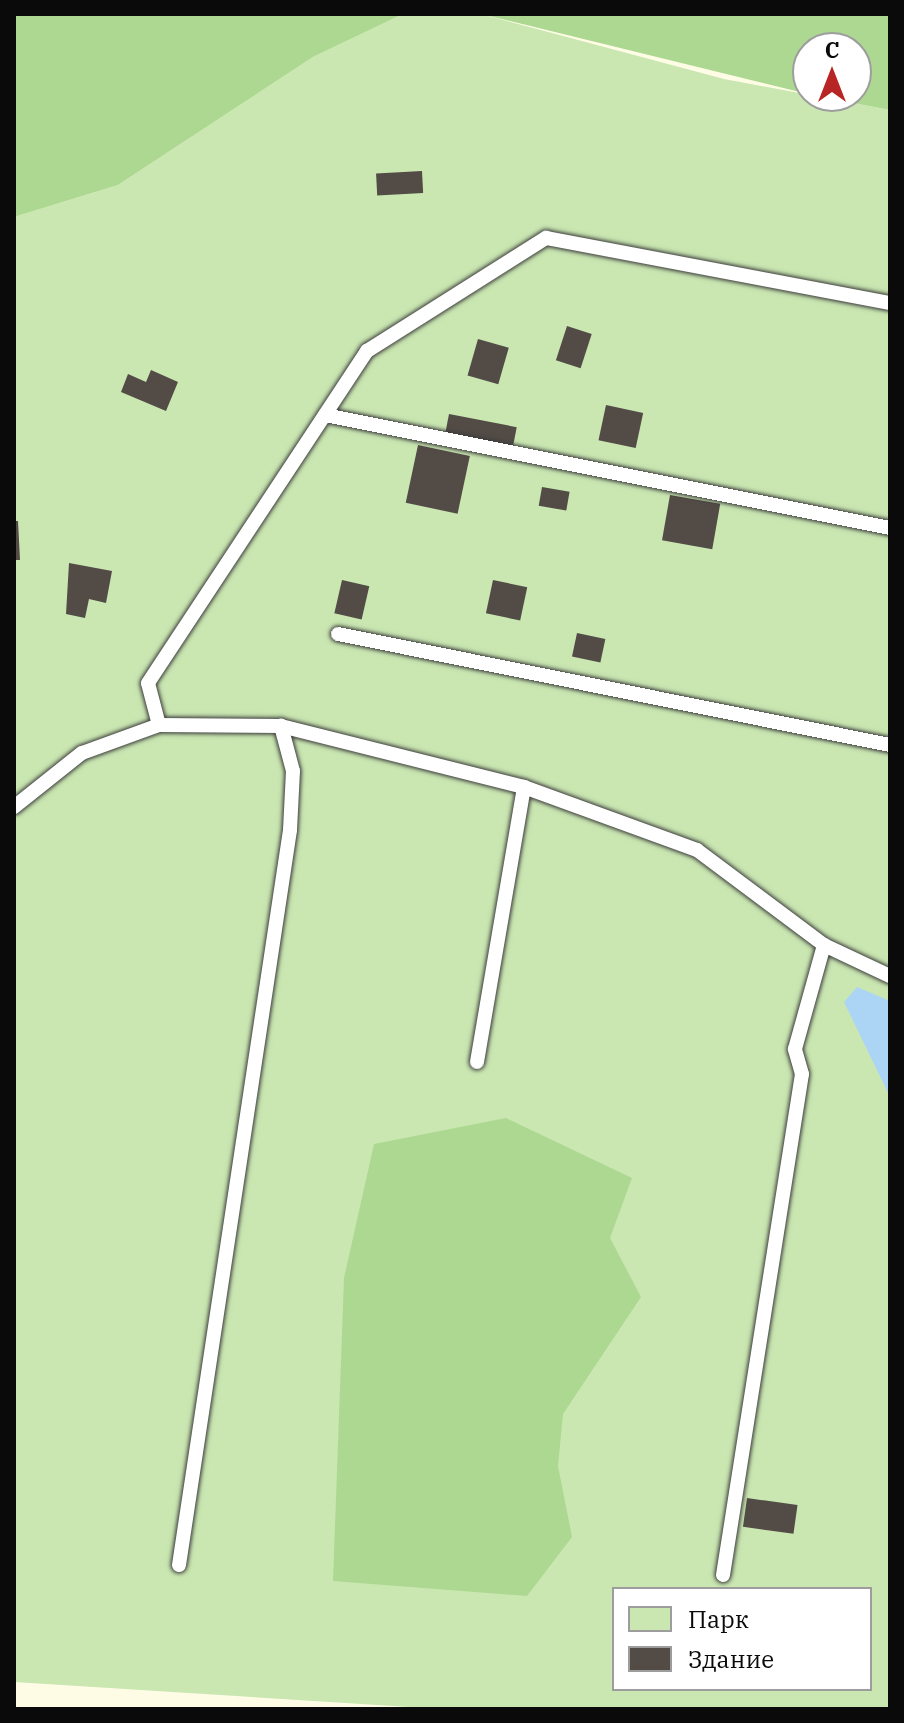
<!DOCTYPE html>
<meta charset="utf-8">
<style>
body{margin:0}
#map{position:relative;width:904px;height:1723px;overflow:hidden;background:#fffce6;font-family:"IBM Plex Serif",serif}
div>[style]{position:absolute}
.green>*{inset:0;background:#cae7b2}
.forest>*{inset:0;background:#add891}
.water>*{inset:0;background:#acd5f5}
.building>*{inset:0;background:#524b46;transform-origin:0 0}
.roads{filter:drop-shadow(0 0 2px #3d3d3d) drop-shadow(0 0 2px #3d3d3d)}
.lane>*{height:14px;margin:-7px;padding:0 7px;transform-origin:7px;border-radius:7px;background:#fff}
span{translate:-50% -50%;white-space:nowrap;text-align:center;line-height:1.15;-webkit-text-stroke:8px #fff;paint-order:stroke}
.frame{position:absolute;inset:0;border:16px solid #0a0a0a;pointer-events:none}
.legend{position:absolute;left:612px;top:1587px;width:260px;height:104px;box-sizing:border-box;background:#fff;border:2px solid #9d9d9d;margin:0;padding:10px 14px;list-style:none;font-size:24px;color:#0a0a0a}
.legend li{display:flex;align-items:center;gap:16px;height:40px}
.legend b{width:40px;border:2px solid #9d9d9d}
.north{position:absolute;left:792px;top:32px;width:80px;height:80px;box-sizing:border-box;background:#fff;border:2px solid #9d9d9d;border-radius:50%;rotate:0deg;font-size:22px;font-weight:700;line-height:32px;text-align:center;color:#0a0a0a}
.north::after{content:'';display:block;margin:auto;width:28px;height:36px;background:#b72624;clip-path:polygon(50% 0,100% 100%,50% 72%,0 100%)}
</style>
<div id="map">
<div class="green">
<i style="clip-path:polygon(evenodd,403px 14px,481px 14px,724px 79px,890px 110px,890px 1709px,441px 1709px,14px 1682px,14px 217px,118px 185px,313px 57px,403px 14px,614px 1589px,870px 1589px,870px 1689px,614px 1689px,614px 1589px)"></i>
</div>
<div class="forest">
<i style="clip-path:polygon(14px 14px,403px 14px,313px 57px,118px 185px,14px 217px)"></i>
<i style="clip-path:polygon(481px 14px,890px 14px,890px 110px,816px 96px,856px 96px,856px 48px,808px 48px,808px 94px)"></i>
<i style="clip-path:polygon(506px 1118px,632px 1178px,610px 1238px,641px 1297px,563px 1414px,558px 1466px,572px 1537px,527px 1596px,333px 1581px,344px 1278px,374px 1144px)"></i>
</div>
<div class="water">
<i style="clip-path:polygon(857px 987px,890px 1001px,890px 1097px,844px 1002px)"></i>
</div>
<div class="building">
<i style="left:422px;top:171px;width:22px;height:46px;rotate:87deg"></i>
<i style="left:567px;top:326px;width:26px;height:36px;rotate:18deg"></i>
<i style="left:478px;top:339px;width:32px;height:38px;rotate:16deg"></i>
<i style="clip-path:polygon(151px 370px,178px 382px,166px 411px,121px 392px,128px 374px,146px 382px)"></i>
<i style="left:606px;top:405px;width:38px;height:36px;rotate:12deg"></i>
<i style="left:449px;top:414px;width:69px;height:19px;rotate:11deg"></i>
<i style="left:418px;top:445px;width:53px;height:59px;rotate:12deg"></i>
<i style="left:542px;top:487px;width:28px;height:19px;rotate:10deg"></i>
<i style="left:670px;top:495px;width:51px;height:46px;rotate:10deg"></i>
<i style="clip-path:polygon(14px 521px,18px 521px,20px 560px,14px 560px)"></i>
<i style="clip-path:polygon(69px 563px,112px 571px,106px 603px,89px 599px,85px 618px,66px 614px)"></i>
<i style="left:342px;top:580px;width:28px;height:34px;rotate:13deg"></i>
<i style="left:493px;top:580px;width:35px;height:34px;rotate:12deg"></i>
<i style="left:577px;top:633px;width:29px;height:24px;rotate:12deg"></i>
<i style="left:747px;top:1498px;width:51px;height:29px;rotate:8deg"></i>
</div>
<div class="roads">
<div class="lane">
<i style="left:325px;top:415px;width:576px;rotate:11.31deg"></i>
<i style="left:338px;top:634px;width:563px;rotate:11.37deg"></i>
<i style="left:159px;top:725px;width:43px;rotate:-104.7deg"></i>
<i style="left:148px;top:683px;width:398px;rotate:-56.6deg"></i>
<i style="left:367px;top:351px;width:212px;rotate:-32.3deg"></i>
<i style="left:546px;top:238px;width:350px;rotate:10.7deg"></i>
<i style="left:14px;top:807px;width:87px;rotate:-38.5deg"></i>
<i style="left:82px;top:753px;width:82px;rotate:-20deg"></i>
<i style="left:159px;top:725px;width:122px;rotate:0.5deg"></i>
<i style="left:281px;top:726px;width:251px;rotate:14.1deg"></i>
<i style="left:524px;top:787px;width:184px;rotate:20deg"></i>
<i style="left:697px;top:850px;width:159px;rotate:36.8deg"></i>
<i style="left:824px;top:945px;width:73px;rotate:25.2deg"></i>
<i style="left:477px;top:1062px;width:279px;rotate:-80.3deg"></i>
<i style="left:179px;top:1565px;width:743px;rotate:-81.41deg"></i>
<i style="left:290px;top:830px;width:59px;rotate:-87.1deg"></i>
<i style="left:293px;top:771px;width:47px;rotate:-104.9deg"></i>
<i style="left:723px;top:1575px;width:507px;rotate:-81.04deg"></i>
<i style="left:802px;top:1074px;width:26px;rotate:-106deg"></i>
<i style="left:795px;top:1049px;width:108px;rotate:-74.4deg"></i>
</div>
</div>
<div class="frame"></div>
<ul class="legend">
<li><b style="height:22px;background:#cae7b2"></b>Парк</li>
<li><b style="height:22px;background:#524b46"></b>Здание</li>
</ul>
<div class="north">С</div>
</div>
